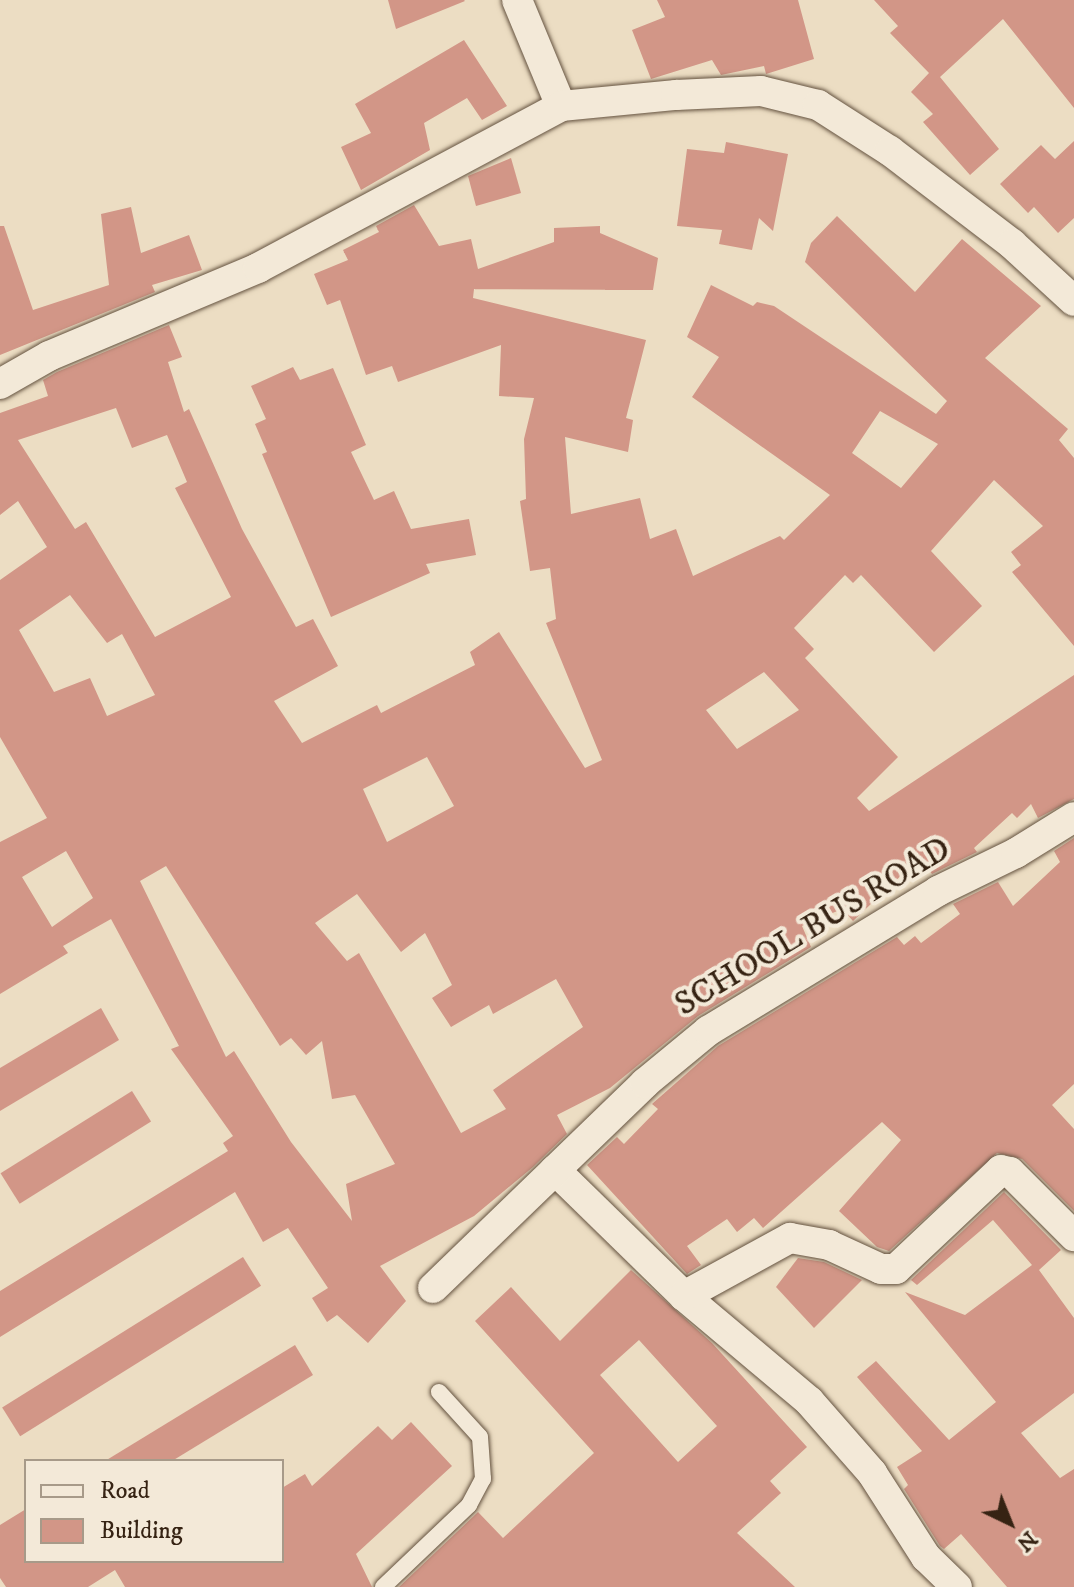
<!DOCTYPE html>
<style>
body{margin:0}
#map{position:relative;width:1074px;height:1587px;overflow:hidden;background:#ecddc3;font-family:"IM FELL DW Pica",serif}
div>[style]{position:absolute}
.building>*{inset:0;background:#d29687;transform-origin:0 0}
.roads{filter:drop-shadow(0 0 2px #64523f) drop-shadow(0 0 2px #64523f)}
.lane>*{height:16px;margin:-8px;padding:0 8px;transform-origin:8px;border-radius:8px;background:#f3e9d8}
.street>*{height:30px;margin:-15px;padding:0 15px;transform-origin:15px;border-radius:15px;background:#f3e9d8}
span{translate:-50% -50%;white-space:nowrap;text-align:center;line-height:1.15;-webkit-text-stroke:8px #f3e9d8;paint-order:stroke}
.street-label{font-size:34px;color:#362313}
.legend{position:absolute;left:24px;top:1459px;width:260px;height:104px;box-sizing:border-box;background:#f3e9d8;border:2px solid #a79a89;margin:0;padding:10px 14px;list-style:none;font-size:24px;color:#362313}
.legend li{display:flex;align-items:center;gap:16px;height:40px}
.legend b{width:40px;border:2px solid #a79a89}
.north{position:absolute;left:970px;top:1483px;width:80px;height:80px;-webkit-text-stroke:6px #f3e9d8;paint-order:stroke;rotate:137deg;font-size:22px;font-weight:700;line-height:32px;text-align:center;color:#362313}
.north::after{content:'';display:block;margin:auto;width:28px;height:36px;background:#362313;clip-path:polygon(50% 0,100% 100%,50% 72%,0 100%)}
</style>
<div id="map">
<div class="building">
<i style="clip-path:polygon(388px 0,464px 0,465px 1px,396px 29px)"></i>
<i style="clip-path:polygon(657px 0,798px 0,814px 59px,766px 74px,764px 66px,721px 75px,712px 60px,651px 79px,632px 30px,665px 17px)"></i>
<i style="clip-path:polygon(874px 0,1074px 0,1074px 108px,1003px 19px,940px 77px,999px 149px,970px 175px,923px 122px,933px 114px,911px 92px,929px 73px,890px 33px,898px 26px)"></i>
<i style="clip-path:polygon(464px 40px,507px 106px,482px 120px,467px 98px,424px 123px,430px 150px,361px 190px,341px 147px,371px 133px,355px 104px)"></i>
<i style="clip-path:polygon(1074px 141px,1074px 218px,1058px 233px,1034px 207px,1028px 213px,1000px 184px,1041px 145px,1055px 159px)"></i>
<i style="clip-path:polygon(726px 142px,788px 154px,773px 231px,759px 218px,752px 250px,719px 244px,722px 230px,677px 226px,687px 149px,724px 153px)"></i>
<i style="clip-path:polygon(511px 158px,521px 193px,476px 206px,468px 176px)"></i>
<i style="clip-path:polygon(evenodd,414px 205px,439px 246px,471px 239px,478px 269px,554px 242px,554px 228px,600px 226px,600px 233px,658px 258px,653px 290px,474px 289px,473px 298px,646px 340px,626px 418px,633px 420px,628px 452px,565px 437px,571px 514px,640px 498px,650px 539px,676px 529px,693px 576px,780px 536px,784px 540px,830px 495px,692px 397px,719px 357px,687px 337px,711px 285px,753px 306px,757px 302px,774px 306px,936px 414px,947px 401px,805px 262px,811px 243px,837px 216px,915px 292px,962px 239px,1041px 306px,985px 358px,1068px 429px,1059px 440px,1074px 458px,1074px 646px,1012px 572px,1021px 565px,1011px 552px,1043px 526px,994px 480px,931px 551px,982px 606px,934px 652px,861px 575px,853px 583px,845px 575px,794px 628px,814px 649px,805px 658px,898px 757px,857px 798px,869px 811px,1074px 675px,1074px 799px,1038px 818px,1031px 804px,1017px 818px,1012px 813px,974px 848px,977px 852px,932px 874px,929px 870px,916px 880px,908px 869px,853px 921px,842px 909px,802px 926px,811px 947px,698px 1016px,610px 1088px,557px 1115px,567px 1134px,533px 1167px,474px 1216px,380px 1266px,406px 1301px,368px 1343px,337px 1315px,327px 1322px,312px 1298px,328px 1288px,288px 1228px,263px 1242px,235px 1192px,0 1337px,0 1291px,228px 1151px,223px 1143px,233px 1136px,171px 1049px,179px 1046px,111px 919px,63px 946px,68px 953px,0 994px,0 842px,47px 818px,0 737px,0 580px,47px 547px,18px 501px,0 515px,0 413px,48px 396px,43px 380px,57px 372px,169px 325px,182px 357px,168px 362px,184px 412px,189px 409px,242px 529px,296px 627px,313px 619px,338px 666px,274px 701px,302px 743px,377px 705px,381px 713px,475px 665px,470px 652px,499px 632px,585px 768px,602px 760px,546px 623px,556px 619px,550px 568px,530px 571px,520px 501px,526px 499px,524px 439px,534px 398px,499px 396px,501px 345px,398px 382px,392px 366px,366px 375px,340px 300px,327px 305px,314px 274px,348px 260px,343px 250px,379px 232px,376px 226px,414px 205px,116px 408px,132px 448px,167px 435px,187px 482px,175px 488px,231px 597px,155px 637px,86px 522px,75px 529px,18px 440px,116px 408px,414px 205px,880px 411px,938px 444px,901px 488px,852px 453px,880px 411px,414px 205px,70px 595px,107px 643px,122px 634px,155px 695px,107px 716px,90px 678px,54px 692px,19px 630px,70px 595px,414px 205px,764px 672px,799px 710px,737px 749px,706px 710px,764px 672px,414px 205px,427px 757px,454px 806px,387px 842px,363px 789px,427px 757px,414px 205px,66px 851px,93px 898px,52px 927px,22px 877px,66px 851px,414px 205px,166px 866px,280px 1046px,291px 1038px,306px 1055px,322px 1041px,332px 1099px,355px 1095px,395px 1164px,346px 1184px,352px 1221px,291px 1142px,234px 1051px,226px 1057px,140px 881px,166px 866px,414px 205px,357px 894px,401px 952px,425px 933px,452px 985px,432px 998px,451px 1027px,489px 1005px,493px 1014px,556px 979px,583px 1027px,493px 1090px,506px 1109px,461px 1133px,359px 953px,347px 961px,315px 923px,357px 894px)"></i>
<i style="clip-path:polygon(131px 207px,141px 253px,189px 235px,202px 270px,152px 285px,155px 292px,0 355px,0 226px,4px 226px,33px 310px,109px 285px,101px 214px)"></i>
<i style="clip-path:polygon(293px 367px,300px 380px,333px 368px,366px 445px,351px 452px,374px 500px,394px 491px,411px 529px,469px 519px,476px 555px,426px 564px,430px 573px,331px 617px,262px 454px,267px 452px,255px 424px,266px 419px,251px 386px)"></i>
<i style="clip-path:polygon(1074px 838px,1074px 1084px,1052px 1105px,1074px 1129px,1074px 1211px,1022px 1159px,997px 1153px,889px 1251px,877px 1247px,839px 1211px,901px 1140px,882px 1122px,763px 1228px,754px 1218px,737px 1232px,727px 1219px,687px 1246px,701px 1265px,687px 1274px,587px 1165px,617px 1137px,624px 1144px,658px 1109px,652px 1104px,718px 1046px,897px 937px,904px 945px,915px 936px,921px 943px,960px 914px,953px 904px,998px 882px,1013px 906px,1060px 862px,1054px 851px)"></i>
<i style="clip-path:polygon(101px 1008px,119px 1040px,0 1111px,0 1068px)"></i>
<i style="left:132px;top:1091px;width:36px;height:155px;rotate:58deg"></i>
<i style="clip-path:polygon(1004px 1192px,1061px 1250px,1039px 1270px,1074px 1318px,1074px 1393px,1021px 1433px,1060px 1478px,1074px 1469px,1074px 1587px,1007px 1587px,961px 1534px,944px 1549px,940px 1546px,904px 1489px,908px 1485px,897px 1467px,922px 1451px,857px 1377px,876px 1361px,949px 1440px,996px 1402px,905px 1292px,965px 1315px,1032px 1265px,993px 1220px,917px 1285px,911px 1280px)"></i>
<i style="left:243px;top:1257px;width:34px;height:284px;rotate:58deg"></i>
<i style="clip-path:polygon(798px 1258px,824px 1262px,862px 1280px,814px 1328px,776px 1287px)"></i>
<i style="clip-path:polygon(evenodd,631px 1270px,712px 1343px,807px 1447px,770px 1481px,781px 1493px,737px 1533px,795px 1587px,399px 1587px,478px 1512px,503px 1538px,594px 1453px,475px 1321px,511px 1287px,560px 1341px,631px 1270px,639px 1340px,717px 1426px,678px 1462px,600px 1375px,639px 1340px)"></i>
<i style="clip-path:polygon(295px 1345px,313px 1375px,172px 1461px,105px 1461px)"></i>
<i style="clip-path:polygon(411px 1422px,452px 1466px,356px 1554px,372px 1587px,125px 1587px,115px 1570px,88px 1587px,6px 1587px,0 1578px,0 1525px,26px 1509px,26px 1561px,282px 1561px,282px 1488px,305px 1474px,312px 1486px,378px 1426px,392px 1440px)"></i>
</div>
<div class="roads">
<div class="lane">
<i style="left:383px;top:1587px;width:119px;rotate:-43.6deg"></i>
<i style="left:469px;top:1505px;width:30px;rotate:-62deg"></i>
<i style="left:483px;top:1479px;width:42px;rotate:-94.1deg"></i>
<i style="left:480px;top:1437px;width:61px;rotate:-132.3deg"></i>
</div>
<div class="street">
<i style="left:517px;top:0;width:115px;rotate:67.5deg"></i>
<i style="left:0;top:384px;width:56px;rotate:-29.7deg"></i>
<i style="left:49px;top:356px;width:227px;rotate:-22.8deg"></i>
<i style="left:258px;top:268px;width:344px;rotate:-28.1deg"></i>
<i style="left:561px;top:106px;width:116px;rotate:-5.5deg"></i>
<i style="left:676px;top:95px;width:85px;rotate:-2.7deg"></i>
<i style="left:761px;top:91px;width:59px;rotate:13.8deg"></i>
<i style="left:818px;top:105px;width:85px;rotate:32.6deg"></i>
<i style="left:890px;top:151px;width:153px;rotate:37.3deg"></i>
<i style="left:1012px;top:244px;width:84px;rotate:42.6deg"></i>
<i style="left:555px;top:1170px;width:180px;rotate:44.3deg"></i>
<i style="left:684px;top:1296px;width:163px;rotate:40deg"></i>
<i style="left:809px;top:1401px;width:96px;rotate:48.8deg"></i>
<i style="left:872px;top:1473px;width:100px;rotate:57.3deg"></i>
<i style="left:926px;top:1557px;width:43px;rotate:44.1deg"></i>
<i style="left:433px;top:1288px;width:295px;rotate:-44deg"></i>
<i style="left:645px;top:1083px;width:82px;rotate:-39.5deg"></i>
<i style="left:708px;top:1031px;width:269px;rotate:-31.3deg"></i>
<i style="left:938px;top:891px;width:87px;rotate:-26deg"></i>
<i style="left:1016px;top:853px;width:68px;rotate:-31.8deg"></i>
<i style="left:684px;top:1296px;width:121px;rotate:-28.7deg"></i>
<i style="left:790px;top:1238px;width:40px;rotate:10deg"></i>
<i style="left:829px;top:1245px;width:57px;rotate:24.8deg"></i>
<i style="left:881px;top:1269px;width:15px"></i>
<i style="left:896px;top:1269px;width:144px;rotate:-43.3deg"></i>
<i style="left:1001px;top:1170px;width:9px;rotate:13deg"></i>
<i style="left:1010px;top:1172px;width:91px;rotate:45deg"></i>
</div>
</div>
<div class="street-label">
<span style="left:813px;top:927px;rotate:-31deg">SCHOOL BUS ROAD</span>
</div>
<ul class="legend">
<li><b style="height:10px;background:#f3e9d8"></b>Road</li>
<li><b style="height:22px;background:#d29687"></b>Building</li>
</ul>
<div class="north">N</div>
</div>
